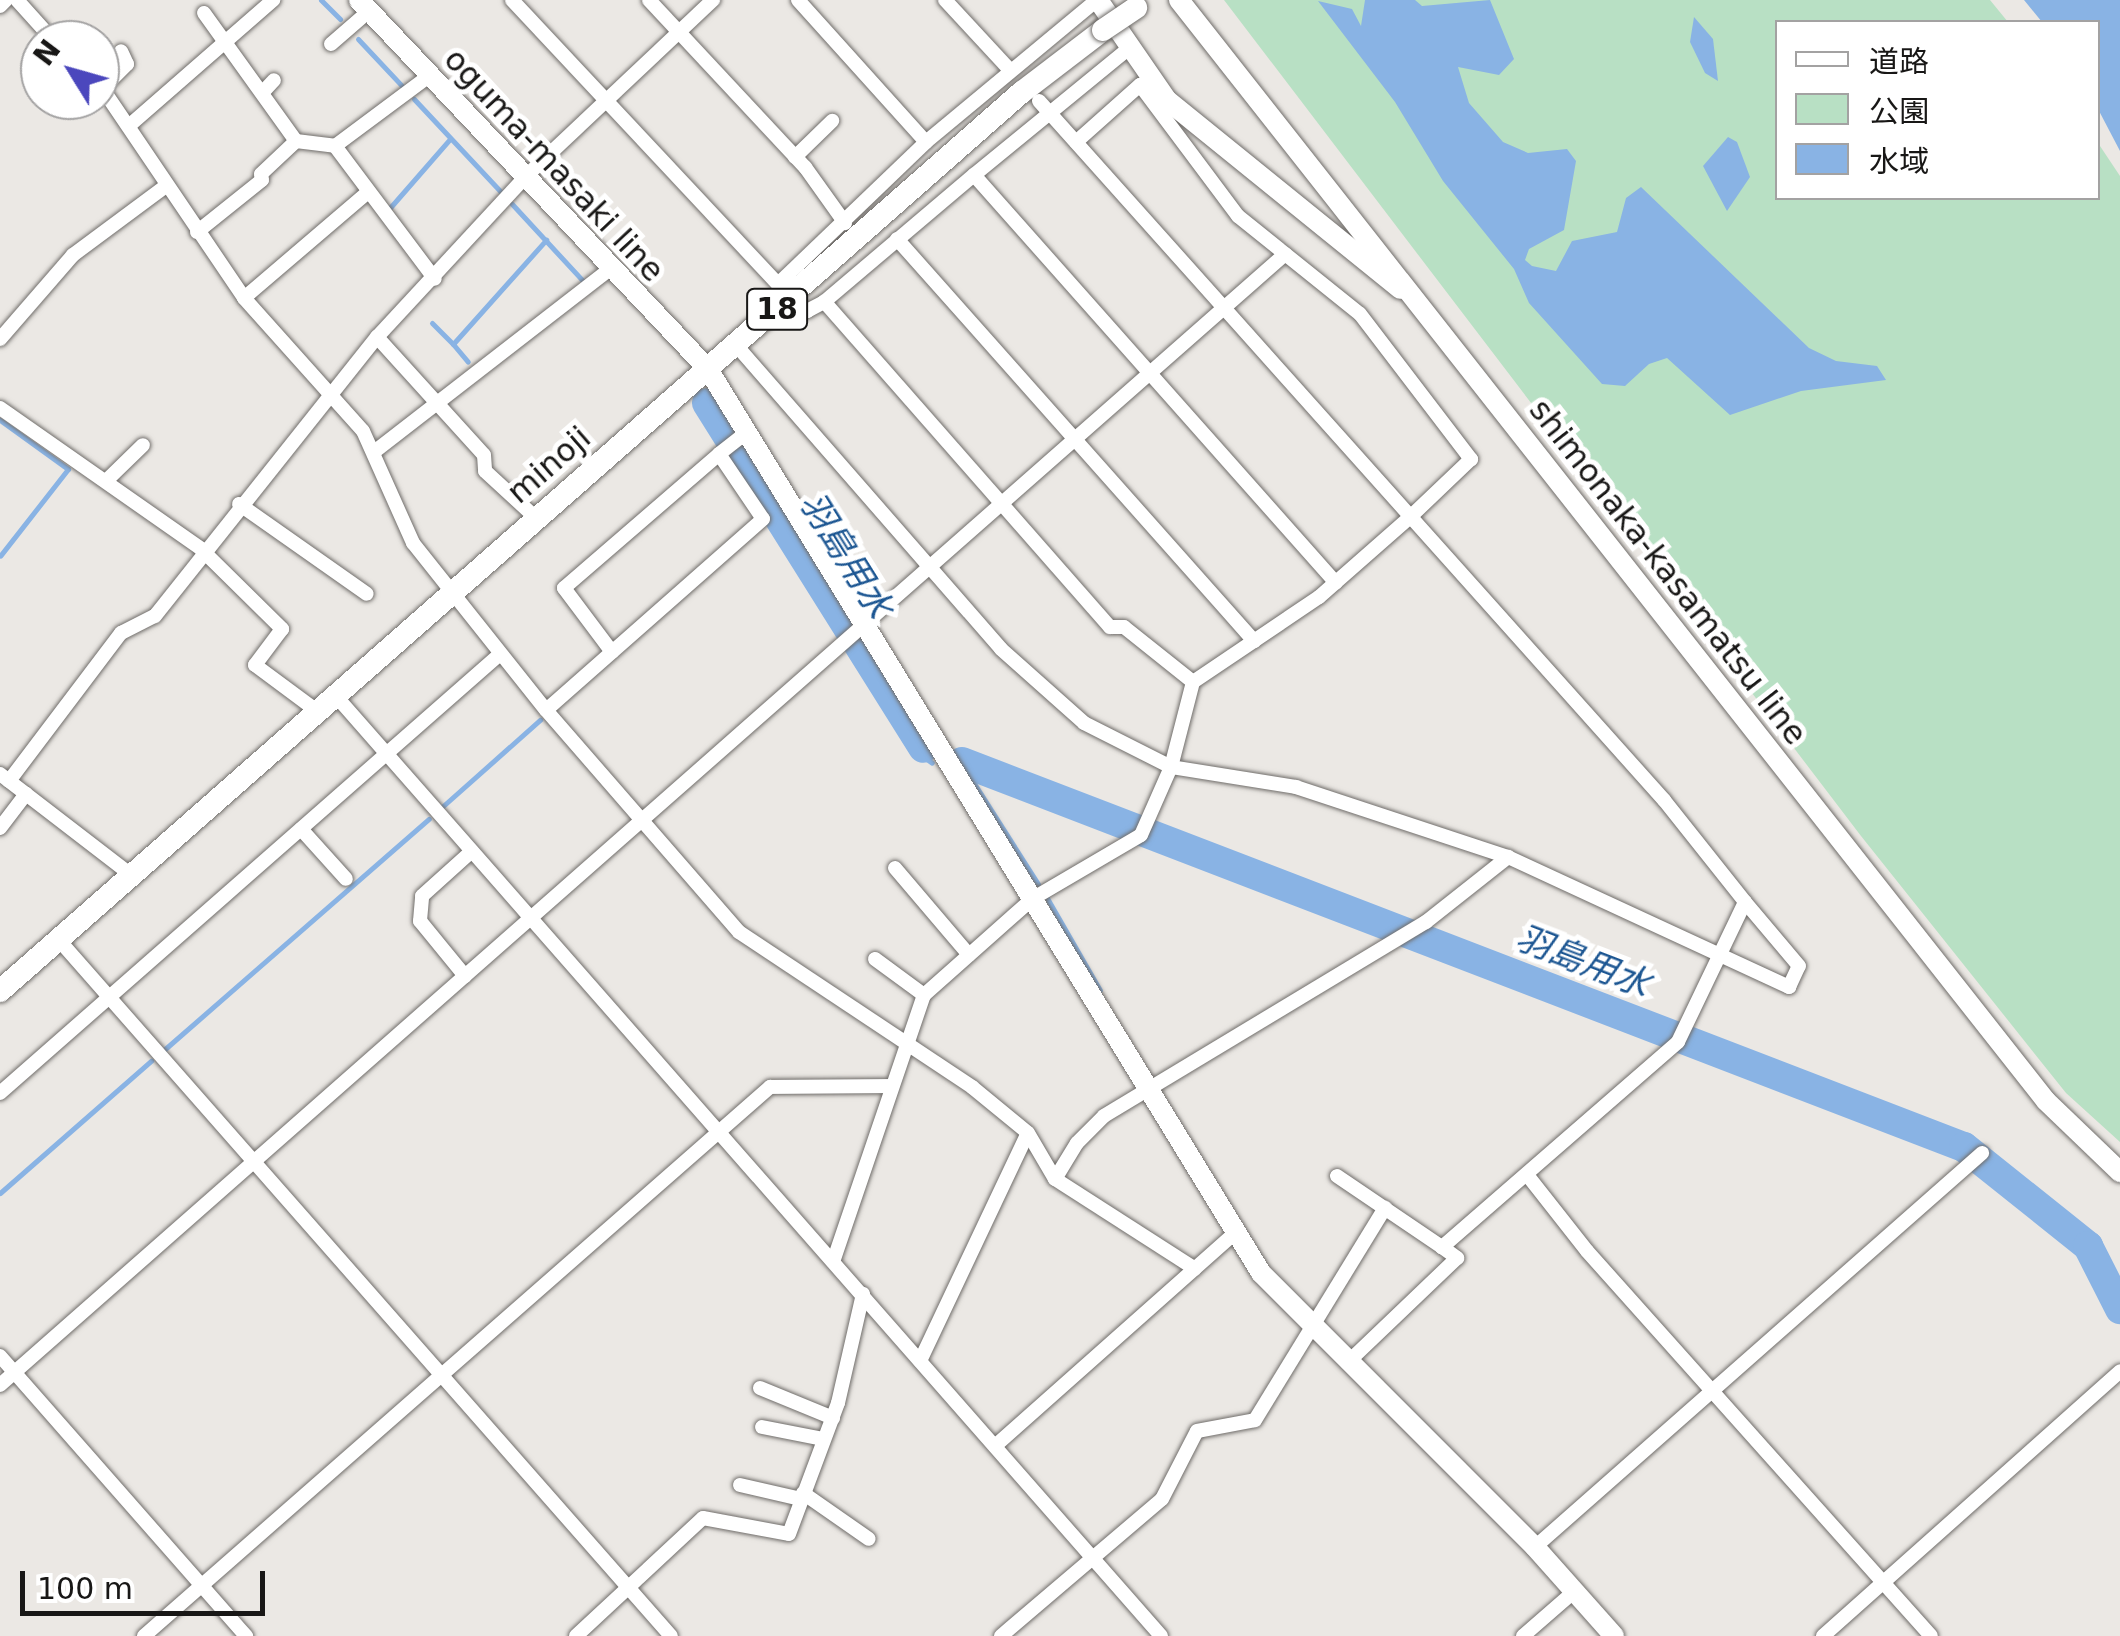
<!DOCTYPE html>
<meta charset="utf-8">
<style>
body{margin:0}
#map{position:relative;width:2120px;height:1636px;overflow:hidden;background:#ebe8e4;font-family:"DejaVu Sans","Noto Sans JP",sans-serif}
div>[style]{position:absolute}
.green>*{inset:0;background:#b8e0c4}
.water>*{inset:0;background:#89b3e4}
.stream>*{height:5px;margin:-2.5px;padding:0 2.5px;transform-origin:2.5px;border-radius:2.5px;background:#89b3e4}
.river>*{height:30px;margin:-15px;padding:0 15px;transform-origin:15px;border-radius:15px;background:#89b3e4}
.roads{filter:drop-shadow(0 0 2px #6f6c69) drop-shadow(0 0 2px #6f6c69)}
.street>*{height:14px;margin:-7px;padding:0 7px;transform-origin:7px;border-radius:7px;background:#fff}
.secondary>*{height:20px;margin:-10px;padding:0 10px;transform-origin:10px;border-radius:10px;background:#fff}
.primary>*{height:22px;margin:-11px;padding:0 11px;transform-origin:11px;border-radius:11px;background:#fff}
.bridges{filter:drop-shadow(0 0 2px #6f6c69) drop-shadow(0 0 2px #6f6c69)}
.primary-bridge>*{height:22px;margin:-11px;padding:0 11px;transform-origin:11px;border-radius:11px;background:#fff}
span{translate:-50% -50%;white-space:nowrap;text-align:center;line-height:1.15;-webkit-text-stroke:10px #fff;paint-order:stroke}
.shield-label span{padding:2px 8px;background:#fff;border:2px solid;border-radius:8px;-webkit-text-stroke-width:0}
.shield-label{font-size:30px;color:#181716;font-weight:700}
.street-label{font-size:32px;color:#181716}
.water-label{font-size:35px;color:#1c5692;font-style:italic}
.legend{position:absolute;left:1775px;top:20px;width:325px;height:180px;box-sizing:border-box;background:#fff;border:2px solid #a3a2a2;margin:0;padding:12px 18px;list-style:none;font-size:30px;color:#181716}
.legend li{display:flex;align-items:center;gap:20px;height:50px}
.legend b{width:50px;border:2px solid #a3a2a2}
.north{position:absolute;left:20px;top:20px;width:100px;height:100px;box-sizing:border-box;background:#fff;border:2px solid #a3a2a2;border-radius:50%;rotate:307deg;font-size:28px;font-weight:700;line-height:40px;text-align:center;color:#181716}
.north::after{content:'';display:block;margin:auto;width:35px;height:45px;background:#4b47bd;clip-path:polygon(50% 0,100% 100%,50% 72%,0 100%)}
.scale{position:absolute;left:20px;top:1571px;width:245px;height:45px;box-sizing:border-box;border:5px solid #181716;border-top:0;padding-left:12px;font-size:30px;line-height:35px;white-space:nowrap;color:#181716;-webkit-text-stroke:8px #fff;paint-order:stroke}
</style>
<div id="map">
<div class="green">
<i style="clip-path:polygon(1224px 0,1990px 0,2008px 22px,1778px 22px,1778px 198px,2098px 198px,2098px 143px,2120px 176px,2120px 1142px,2066px 1093px,1861px 836px)"></i>
</div>
<div class="water">
<i style="clip-path:polygon(1365px 0,1415px 0,1422px 6px,1490px 0,1514px 59px,1499px 75px,1458px 67px,1469px 103px,1503px 142px,1528px 153px,1567px 149px,1576px 161px,1564px 230px,1529px 249px,1525px 260px,1532px 266px,1556px 271px,1572px 241px,1617px 232px,1626px 198px,1641px 187px,1809px 348px,1836px 361px,1877px 366px,1886px 380px,1801px 391px,1730px 415px,1667px 358px,1649px 364px,1625px 386px,1602px 384px,1529px 303px,1514px 269px,1443px 181px,1395px 102px,1318px 1px,1352px 9px,1361px 26px)"></i>
<i style="clip-path:polygon(2024px 0,2120px 0,2120px 151px,2098px 109px,2098px 22px,2042px 22px)"></i>
<i style="clip-path:polygon(1694px 17px,1713px 39px,1718px 81px,1705px 73px,1690px 42px)"></i>
<i style="clip-path:polygon(1728px 137px,1737px 142px,1750px 177px,1727px 211px,1703px 166px)"></i>
</div>
<div class="stream">
<i style="left:321px;top:0;width:27px;rotate:45deg"></i>
<i style="left:358px;top:39px;width:66px;rotate:46.8deg"></i>
<i style="left:414px;top:99px;width:126px;rotate:46.9deg"></i>
<i style="left:512px;top:204px;width:105px;rotate:47.3deg"></i>
<i style="left:388px;top:210px;width:94px;rotate:-48.9deg"></i>
<i style="left:432px;top:323px;width:30px;rotate:45deg"></i>
<i style="left:453px;top:344px;width:140px;rotate:-48.2deg"></i>
<i style="left:453px;top:344px;width:23px;rotate:50deg"></i>
<i style="left:0;top:420px;width:84px;rotate:35.8deg"></i>
<i style="left:68px;top:469px;width:110px;rotate:128deg"></i>
<i style="left:770px;top:520px;width:265px;rotate:58.6deg"></i>
<i style="left:908px;top:746px;width:29px;rotate:35deg"></i>
<i style="left:972px;top:780px;width:123px;rotate:57.6deg"></i>
<i style="left:443px;top:806px;width:130px;rotate:-41.6deg"></i>
<i style="left:1047px;top:898px;width:106px;rotate:60.1deg"></i>
<i style="left:165px;top:1049px;width:350px;rotate:-41.1deg"></i>
<i style="left:0;top:1193px;width:201px;rotate:-41.2deg"></i>
</div>
<div class="river">
<i style="left:707px;top:403px;width:407px;rotate:57.9deg"></i>
<i style="left:962px;top:762px;width:1073px;rotate:21.02deg"></i>
<i style="left:1964px;top:1147px;width:159px;rotate:38.6deg"></i>
<i style="left:2088px;top:1246px;width:71px;rotate:63.1deg"></i>
</div>
<div class="roads">
<div class="street">
<i style="left:17px;top:0;width:54px;rotate:48deg"></i>
<i style="left:512px;top:0;width:389px;rotate:46.9deg"></i>
<i style="left:778px;top:284px;width:205px;rotate:-43.8deg"></i>
<i style="left:926px;top:142px;width:222px;rotate:-39.7deg"></i>
<i style="left:649px;top:0;width:229px;rotate:47deg"></i>
<i style="left:805px;top:167px;width:69px;rotate:54.5deg"></i>
<i style="left:798px;top:0;width:191px;rotate:48deg"></i>
<i style="left:945px;top:0;width:94px;rotate:47.2deg"></i>
<i style="left:0;top:6px;width:8px;rotate:-45deg"></i>
<i style="left:204px;top:13px;width:158px;rotate:54.3deg"></i>
<i style="left:296px;top:141px;width:39px;rotate:7deg"></i>
<i style="left:335px;top:146px;width:166px;rotate:53.1deg"></i>
<i style="left:331px;top:44px;width:50px;rotate:-41deg"></i>
<i style="left:100px;top:85px;width:257px;rotate:55.9deg"></i>
<i style="left:244px;top:298px;width:178px;rotate:48.2deg"></i>
<i style="left:363px;top:431px;width:123px;rotate:65.9deg"></i>
<i style="left:413px;top:543px;width:213px;rotate:51.5deg"></i>
<i style="left:103px;top:88px;width:34px;rotate:-45deg"></i>
<i style="left:127px;top:64px;width:14px;rotate:-115deg"></i>
<i style="left:263px;top:92px;width:16px;rotate:-47deg"></i>
<i style="left:1039px;top:101px;width:938px;rotate:48.2deg"></i>
<i style="left:1664px;top:800px;width:130px;rotate:51.5deg"></i>
<i style="left:1745px;top:902px;width:155px;rotate:115.6deg"></i>
<i style="left:1678px;top:1042px;width:313px;rotate:139deg"></i>
<i style="left:1442px;top:1247px;width:19px;rotate:36deg"></i>
<i style="left:1457px;top:1258px;width:152px;rotate:136.3deg"></i>
<i style="left:131px;top:124px;width:189px;rotate:-41.1deg"></i>
<i style="left:1076px;top:142px;width:86px;rotate:-41.7deg"></i>
<i style="left:1140px;top:85px;width:164px;rotate:53.2deg"></i>
<i style="left:1238px;top:216px;width:156px;rotate:38.8deg"></i>
<i style="left:1360px;top:314px;width:183px;rotate:52.6deg"></i>
<i style="left:1471px;top:459px;width:86px;rotate:136.4deg"></i>
<i style="left:1409px;top:518px;width:120px;rotate:138.7deg"></i>
<i style="left:1319px;top:597px;width:152px;rotate:146deg"></i>
<i style="left:1193px;top:682px;width:88px;rotate:-141.4deg"></i>
<i style="left:1124px;top:627px;width:14px;rotate:180deg"></i>
<i style="left:1110px;top:627px;width:433px;rotate:-131.3deg"></i>
<i style="left:824px;top:302px;width:197px;rotate:-40.3deg"></i>
<i style="left:974px;top:175px;width:545px;rotate:48.42deg"></i>
<i style="left:335px;top:146px;width:117px;rotate:-36.7deg"></i>
<i style="left:795px;top:157px;width:52px;rotate:-44.2deg"></i>
<i style="left:974px;top:175px;width:200px;rotate:-39.3deg"></i>
<i style="left:197px;top:232px;width:83px;rotate:-38.7deg"></i>
<i style="left:262px;top:180px;width:6px;rotate:-99deg"></i>
<i style="left:261px;top:174px;width:48px;rotate:-43.3deg"></i>
<i style="left:897px;top:239px;width:538px;rotate:48.39deg"></i>
<i style="left:784px;top:294px;width:29px;rotate:36deg"></i>
<i style="left:807px;top:311px;width:19px;rotate:-28deg"></i>
<i style="left:244px;top:298px;width:162px;rotate:-40.5deg"></i>
<i style="left:377px;top:337px;width:159px;rotate:47.8deg"></i>
<i style="left:484px;top:455px;width:16px;rotate:86deg"></i>
<i style="left:485px;top:471px;width:71px;rotate:42.7deg"></i>
<i style="left:0;top:339px;width:111px;rotate:-49deg"></i>
<i style="left:73px;top:255px;width:116px;rotate:-36.6deg"></i>
<i style="left:736px;top:345px;width:403px;rotate:48.9deg"></i>
<i style="left:1001px;top:649px;width:111px;rotate:41.7deg"></i>
<i style="left:1084px;top:723px;width:97px;rotate:26.8deg"></i>
<i style="left:1171px;top:767px;width:127px;rotate:9.1deg"></i>
<i style="left:1296px;top:787px;width:223px;rotate:18.3deg"></i>
<i style="left:1508px;top:857px;width:310px;rotate:24.8deg"></i>
<i style="left:1789px;top:987px;width:23px;rotate:-65deg"></i>
<i style="left:1799px;top:966px;width:84px;rotate:-130.2deg"></i>
<i style="left:0;top:408px;width:246px;rotate:35deg"></i>
<i style="left:201px;top:549px;width:114px;rotate:44.6deg"></i>
<i style="left:282px;top:629px;width:45px;rotate:126.9deg"></i>
<i style="left:255px;top:665px;width:77px;rotate:36.6deg"></i>
<i style="left:374px;top:452px;width:297px;rotate:-37.8deg"></i>
<i style="left:719px;top:454px;width:34px;rotate:-38deg"></i>
<i style="left:107px;top:480px;width:50px;rotate:-44.2deg"></i>
<i style="left:239px;top:504px;width:156px;rotate:35.1deg"></i>
<i style="left:612px;top:652px;width:80px;rotate:-126.9deg"></i>
<i style="left:564px;top:588px;width:205px;rotate:-40.8deg"></i>
<i style="left:719px;top:454px;width:78px;rotate:55.9deg"></i>
<i style="left:763px;top:519px;width:289px;rotate:138.6deg"></i>
<i style="left:546px;top:710px;width:294px;rotate:49deg"></i>
<i style="left:739px;top:932px;width:280px;rotate:33.6deg"></i>
<i style="left:972px;top:1087px;width:72px;rotate:39.4deg"></i>
<i style="left:1028px;top:1133px;width:53px;rotate:59.6deg"></i>
<i style="left:1055px;top:1179px;width:166px;rotate:32.7deg"></i>
<i style="left:335px;top:695px;width:1252px;rotate:48.72deg"></i>
<i style="left:0;top:774px;width:164px;rotate:37.6deg"></i>
<i style="left:9px;top:781px;width:186px;rotate:-52.9deg"></i>
<i style="left:121px;top:633px;width:38px;rotate:-27deg"></i>
<i style="left:155px;top:616px;width:357px;rotate:-51.5deg"></i>
<i style="left:377px;top:337px;width:217px;rotate:-47.2deg"></i>
<i style="left:524px;top:178px;width:260px;rotate:-43.3deg"></i>
<i style="left:0;top:828px;width:43px;rotate:-52.6deg"></i>
<i style="left:301px;top:829px;width:67px;rotate:48deg"></i>
<i style="left:895px;top:868px;width:114px;rotate:49.6deg"></i>
<i style="left:58px;top:939px;width:928px;rotate:48.67deg"></i>
<i style="left:875px;top:959px;width:61px;rotate:36.3deg"></i>
<i style="left:465px;top:976px;width:71px;rotate:-129.3deg"></i>
<i style="left:420px;top:921px;width:25px;rotate:-85deg"></i>
<i style="left:422px;top:896px;width:67px;rotate:-42deg"></i>
<i style="left:0;top:1093px;width:664px;rotate:-41.28deg"></i>
<i style="left:1337px;top:1176px;width:127px;rotate:34.1deg"></i>
<i style="left:1528px;top:1176px;width:95px;rotate:51.8deg"></i>
<i style="left:1587px;top:1251px;width:516px;rotate:48.22deg"></i>
<i style="left:1055px;top:1179px;width:42px;rotate:-58.6deg"></i>
<i style="left:1077px;top:1143px;width:38px;rotate:-45deg"></i>
<i style="left:1104px;top:1116px;width:376px;rotate:-31.1deg"></i>
<i style="left:1426px;top:922px;width:105px;rotate:-38.4deg"></i>
<i style="left:834px;top:1259px;width:279px;rotate:-71.2deg"></i>
<i style="left:924px;top:995px;width:144px;rotate:-41.6deg"></i>
<i style="left:1032px;top:899px;width:126px;rotate:-30.4deg"></i>
<i style="left:1141px;top:835px;width:74px;rotate:-66.2deg"></i>
<i style="left:1171px;top:767px;width:88px;rotate:-75.5deg"></i>
<i style="left:0;top:1356px;width:373px;rotate:48.7deg"></i>
<i style="left:920px;top:1361px;width:252px;rotate:-64.7deg"></i>
<i style="left:0;top:1385px;width:1712px;rotate:-41.35deg"></i>
<i style="left:760px;top:1388px;width:79px;rotate:22.3deg"></i>
<i style="left:762px;top:1427px;width:63px;rotate:11deg"></i>
<i style="left:995px;top:1446px;width:324px;rotate:-41.6deg"></i>
<i style="left:740px;top:1485px;width:63px;rotate:12.9deg"></i>
<i style="left:803px;top:1493px;width:80px;rotate:34.9deg"></i>
<i style="left:1535px;top:1547px;width:596px;rotate:-41.39deg"></i>
<i style="left:144px;top:1636px;width:833px;rotate:-41.25deg"></i>
<i style="left:770px;top:1087px;width:118px;rotate:-0.5deg"></i>
<i style="left:576px;top:1636px;width:173px;rotate:-42.9deg"></i>
<i style="left:703px;top:1518px;width:87px;rotate:10.5deg"></i>
<i style="left:789px;top:1534px;width:140px;rotate:-69.5deg"></i>
<i style="left:838px;top:1403px;width:112px;rotate:-77.1deg"></i>
<i style="left:1001px;top:1636px;width:211px;rotate:-40.4deg"></i>
<i style="left:1162px;top:1499px;width:76px;rotate:-62.8deg"></i>
<i style="left:1197px;top:1431px;width:59px;rotate:-10.7deg"></i>
<i style="left:1255px;top:1420px;width:249px;rotate:-58.5deg"></i>
<i style="left:1523px;top:1636px;width:70px;rotate:-41deg"></i>
<i style="left:1823px;top:1636px;width:398px;rotate:-41.7deg"></i>
</div>
<div class="secondary">
<i style="left:359px;top:0;width:508px;rotate:46.6deg"></i>
<i style="left:708px;top:369px;width:1060px;rotate:58.54deg"></i>
<i style="left:1261px;top:1273px;width:387px;rotate:45deg"></i>
<i style="left:1535px;top:1547px;width:119px;rotate:48.4deg"></i>
<i style="left:1098px;top:0;width:121px;rotate:55.4deg"></i>
<i style="left:1167px;top:100px;width:300px;rotate:39deg"></i>
<i style="left:1179px;top:0;width:1401px;rotate:51.78deg"></i>
<i style="left:2046px;top:1101px;width:103px;rotate:43.8deg"></i>
</div>
<div class="primary">
<i style="left:0;top:991px;width:1361px;rotate:-41.34deg"></i>
<i style="left:1022px;top:92px;width:102px;rotate:-37.4deg"></i>
</div>
</div>
<div class="bridges">
<div class="primary-bridge">
<i style="left:1103px;top:30px;width:40px;rotate:-34deg"></i>
</div>
</div>
<div class="shield-label">
<span style="left:777px;top:309px">18</span>
</div>
<div class="street-label">
<span style="left:554px;top:165px;rotate:47deg">oguma-masaki line</span>
<span style="left:549px;top:465px;rotate:-41deg">minoji</span>
<span style="left:1668px;top:572px;rotate:52deg">shimonaka-kasamatsu line</span>
</div>
<div class="water-label">
<span style="left:846px;top:555px;rotate:58deg">羽島用水</span>
<span style="left:1583px;top:961px;rotate:21deg">羽島用水</span>
</div>
<ul class="legend">
<li><b style="height:12px;background:#fff"></b>道路</li>
<li><b style="height:28px;background:#b8e0c4"></b>公園</li>
<li><b style="height:28px;background:#89b3e4"></b>水域</li>
</ul>
<div class="north">N</div>
<div class="scale">100 m</div>
</div>
